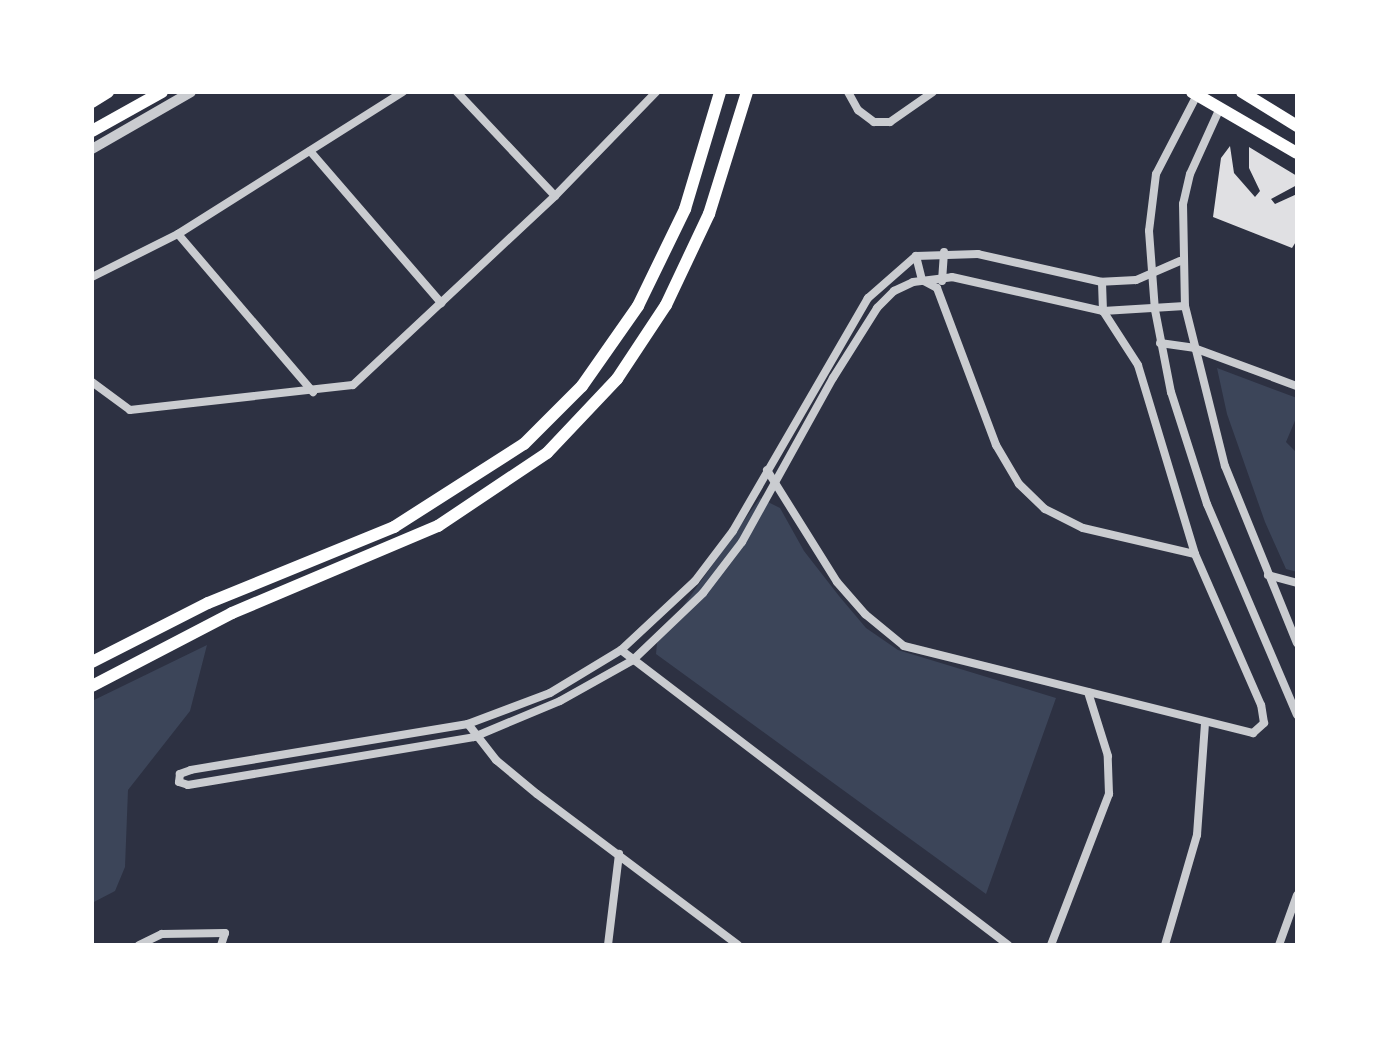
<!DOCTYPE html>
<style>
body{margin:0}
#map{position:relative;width:1389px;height:1037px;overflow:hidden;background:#2d3142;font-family:"Alegreya Sans",sans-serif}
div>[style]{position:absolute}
.green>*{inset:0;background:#3c4559}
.building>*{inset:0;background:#e0e0e3}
.minor>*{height:8px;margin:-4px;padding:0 4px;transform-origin:4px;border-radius:4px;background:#caccd0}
.tertiary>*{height:10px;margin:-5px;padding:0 5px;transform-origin:5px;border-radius:5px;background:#caccd0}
.primary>*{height:12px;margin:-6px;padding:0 6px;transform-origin:6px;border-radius:6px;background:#fff}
span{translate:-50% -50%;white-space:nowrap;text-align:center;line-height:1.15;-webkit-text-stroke:6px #fff;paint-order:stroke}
.frame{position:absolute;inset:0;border:94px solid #fff;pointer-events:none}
</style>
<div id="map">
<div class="green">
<i style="clip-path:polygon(1217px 368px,1297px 398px,1297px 416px,1286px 442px,1297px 453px,1297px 572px,1286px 569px,1265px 522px,1227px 414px)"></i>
<i style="clip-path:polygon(760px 498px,780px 508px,804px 551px,839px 596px,866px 628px,898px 650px,1056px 698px,986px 894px,656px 654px,657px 643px)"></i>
<i style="clip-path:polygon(207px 645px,190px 711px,128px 790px,125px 867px,115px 891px,92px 903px,92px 701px)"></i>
</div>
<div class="building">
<i style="clip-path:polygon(1230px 146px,1234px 173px,1255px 197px,1260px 191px,1249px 168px,1249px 147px,1297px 176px,1297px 185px,1271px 199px,1275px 204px,1297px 194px,1297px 240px,1292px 248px,1213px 217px,1221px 158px)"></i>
</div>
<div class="minor">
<i style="left:457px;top:92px;width:143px;rotate:46.7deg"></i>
<i style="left:848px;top:92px;width:21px;rotate:61deg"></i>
<i style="left:858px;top:110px;width:20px;rotate:37deg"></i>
<i style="left:874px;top:122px;width:16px"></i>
<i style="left:890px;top:122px;width:52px;rotate:-34.9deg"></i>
<i style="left:1197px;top:95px;width:89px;rotate:117.4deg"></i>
<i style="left:1156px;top:174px;width:57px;rotate:97deg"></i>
<i style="left:1149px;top:231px;width:79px;rotate:85.7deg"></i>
<i style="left:1155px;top:310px;width:84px;rotate:79deg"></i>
<i style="left:1171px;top:392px;width:118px;rotate:72.2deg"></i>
<i style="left:1207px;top:504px;width:229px;rotate:66.9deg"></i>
<i style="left:1220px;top:108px;width:72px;rotate:114.4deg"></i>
<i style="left:1190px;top:174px;width:31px;rotate:103deg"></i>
<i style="left:1183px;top:204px;width:102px;rotate:88.9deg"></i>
<i style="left:1185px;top:306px;width:165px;rotate:76deg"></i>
<i style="left:1225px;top:466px;width:191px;rotate:67.9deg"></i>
<i style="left:310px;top:151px;width:201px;rotate:49.2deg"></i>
<i style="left:178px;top:234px;width:208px;rotate:49.5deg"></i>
<i style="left:916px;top:256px;width:25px;rotate:76deg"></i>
<i style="left:922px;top:280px;width:17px;rotate:28deg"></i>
<i style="left:937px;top:288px;width:168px;rotate:69.4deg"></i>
<i style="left:996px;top:445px;width:45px;rotate:59.5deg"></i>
<i style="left:1019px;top:484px;width:36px;rotate:44deg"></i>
<i style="left:1045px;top:509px;width:42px;rotate:26.6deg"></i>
<i style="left:1083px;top:528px;width:115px;rotate:13.1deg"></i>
<i style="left:1180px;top:261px;width:48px;rotate:156.6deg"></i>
<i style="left:1136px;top:280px;width:34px;rotate:177deg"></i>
<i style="left:1102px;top:282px;width:127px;rotate:-167.3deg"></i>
<i style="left:978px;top:254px;width:62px;rotate:178.2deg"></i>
<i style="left:916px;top:256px;width:64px;rotate:138.8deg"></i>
<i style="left:868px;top:298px;width:269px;rotate:120.1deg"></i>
<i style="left:733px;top:531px;width:63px;rotate:127.2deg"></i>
<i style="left:695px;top:581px;width:101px;rotate:137deg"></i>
<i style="left:621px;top:650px;width:83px;rotate:148.8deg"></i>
<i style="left:550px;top:693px;width:88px;rotate:159.3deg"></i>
<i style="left:468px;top:724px;width:281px;rotate:170.6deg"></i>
<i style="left:191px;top:770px;width:12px;rotate:160deg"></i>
<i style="left:180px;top:774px;width:8px;rotate:97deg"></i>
<i style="left:179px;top:782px;width:9px;rotate:18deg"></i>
<i style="left:188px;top:785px;width:290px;rotate:-9.5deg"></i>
<i style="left:474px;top:737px;width:93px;rotate:-22.7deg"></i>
<i style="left:560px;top:701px;width:84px;rotate:-29.3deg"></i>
<i style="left:633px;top:660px;width:97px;rotate:-43.7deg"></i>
<i style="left:703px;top:593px;width:64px;rotate:-52.6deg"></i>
<i style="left:742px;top:542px;width:188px;rotate:-61deg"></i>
<i style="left:833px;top:378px;width:83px;rotate:-57.8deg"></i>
<i style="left:877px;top:308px;width:24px;rotate:-45deg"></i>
<i style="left:894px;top:291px;width:21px;rotate:-25deg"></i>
<i style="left:913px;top:282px;width:39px;rotate:-7deg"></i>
<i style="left:952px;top:277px;width:155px;rotate:12.7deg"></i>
<i style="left:1103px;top:311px;width:82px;rotate:-3.5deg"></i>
<i style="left:92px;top:277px;width:96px;rotate:-26.6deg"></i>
<i style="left:178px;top:234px;width:266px;rotate:-32.3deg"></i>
<i style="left:942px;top:281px;width:29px;rotate:-86deg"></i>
<i style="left:1160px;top:343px;width:34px;rotate:8deg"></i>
<i style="left:1194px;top:348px;width:110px;rotate:20.3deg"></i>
<i style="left:92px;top:382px;width:47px;rotate:36.4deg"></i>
<i style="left:130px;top:410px;width:224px;rotate:-6.4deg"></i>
<i style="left:353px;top:385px;width:277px;rotate:-43.1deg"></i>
<i style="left:555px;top:196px;width:145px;rotate:-45.8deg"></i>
<i style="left:767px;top:470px;width:132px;rotate:58deg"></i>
<i style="left:837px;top:582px;width:43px;rotate:48.8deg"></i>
<i style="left:865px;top:614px;width:50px;rotate:39.4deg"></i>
<i style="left:904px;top:646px;width:360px;rotate:14deg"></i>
<i style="left:1253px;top:733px;width:15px;rotate:-42deg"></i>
<i style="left:1264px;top:723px;width:18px;rotate:-99deg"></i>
<i style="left:1261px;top:705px;width:165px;rotate:-113.6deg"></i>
<i style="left:1195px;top:554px;width:197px;rotate:-106.8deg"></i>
<i style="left:1138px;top:365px;width:64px;rotate:-122.9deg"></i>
<i style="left:1103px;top:311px;width:29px;rotate:-92deg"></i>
<i style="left:1268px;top:575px;width:30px;rotate:15deg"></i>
<i style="left:621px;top:650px;width:487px;rotate:37.3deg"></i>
<i style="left:468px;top:724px;width:46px;rotate:52.1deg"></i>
<i style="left:496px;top:760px;width:53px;rotate:39.7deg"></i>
<i style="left:537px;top:794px;width:251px;rotate:36.9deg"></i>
<i style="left:139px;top:945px;width:25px;rotate:-26deg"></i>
<i style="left:162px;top:934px;width:63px;rotate:-0.9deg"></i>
<i style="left:225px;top:933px;width:13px;rotate:108deg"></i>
<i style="left:608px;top:945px;width:92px;rotate:-83.1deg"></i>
<i style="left:1051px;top:945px;width:162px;rotate:-69deg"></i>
<i style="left:1109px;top:794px;width:38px;rotate:-92deg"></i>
<i style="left:1108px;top:756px;width:67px;rotate:-107.4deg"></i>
<i style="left:1165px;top:945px;width:115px;rotate:-73.8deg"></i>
<i style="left:1197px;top:835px;width:111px;rotate:-85.9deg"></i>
<i style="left:1279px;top:945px;width:53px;rotate:-70.2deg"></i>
</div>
<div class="tertiary">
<i style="left:92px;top:149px;width:114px;rotate:-29.9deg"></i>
</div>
<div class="primary">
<i style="left:1192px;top:92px;width:121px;rotate:30.2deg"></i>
<i style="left:1242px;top:92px;width:65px;rotate:31.7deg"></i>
<i style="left:92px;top:102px;width:19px;rotate:-32deg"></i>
<i style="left:92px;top:131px;width:80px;rotate:-29.1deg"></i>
<i style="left:92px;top:662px;width:130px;rotate:-27deg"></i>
<i style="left:208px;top:603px;width:201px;rotate:-22.2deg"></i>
<i style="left:394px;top:527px;width:154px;rotate:-32.6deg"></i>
<i style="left:524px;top:444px;width:82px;rotate:-45deg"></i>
<i style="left:582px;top:386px;width:98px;rotate:-55deg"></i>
<i style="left:638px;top:306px;width:108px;rotate:-64.1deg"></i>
<i style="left:685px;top:209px;width:122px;rotate:-73.3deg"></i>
<i style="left:92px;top:686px;width:158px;rotate:-27.5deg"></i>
<i style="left:232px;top:613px;width:224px;rotate:-22.9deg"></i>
<i style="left:438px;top:526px;width:131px;rotate:-33.8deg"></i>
<i style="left:547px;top:453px;width:102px;rotate:-46.6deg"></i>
<i style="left:617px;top:379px;width:89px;rotate:-56.5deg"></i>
<i style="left:666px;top:305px;width:101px;rotate:-64.7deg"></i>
<i style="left:709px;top:214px;width:128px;rotate:-72.7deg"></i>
</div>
<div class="frame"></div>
</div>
